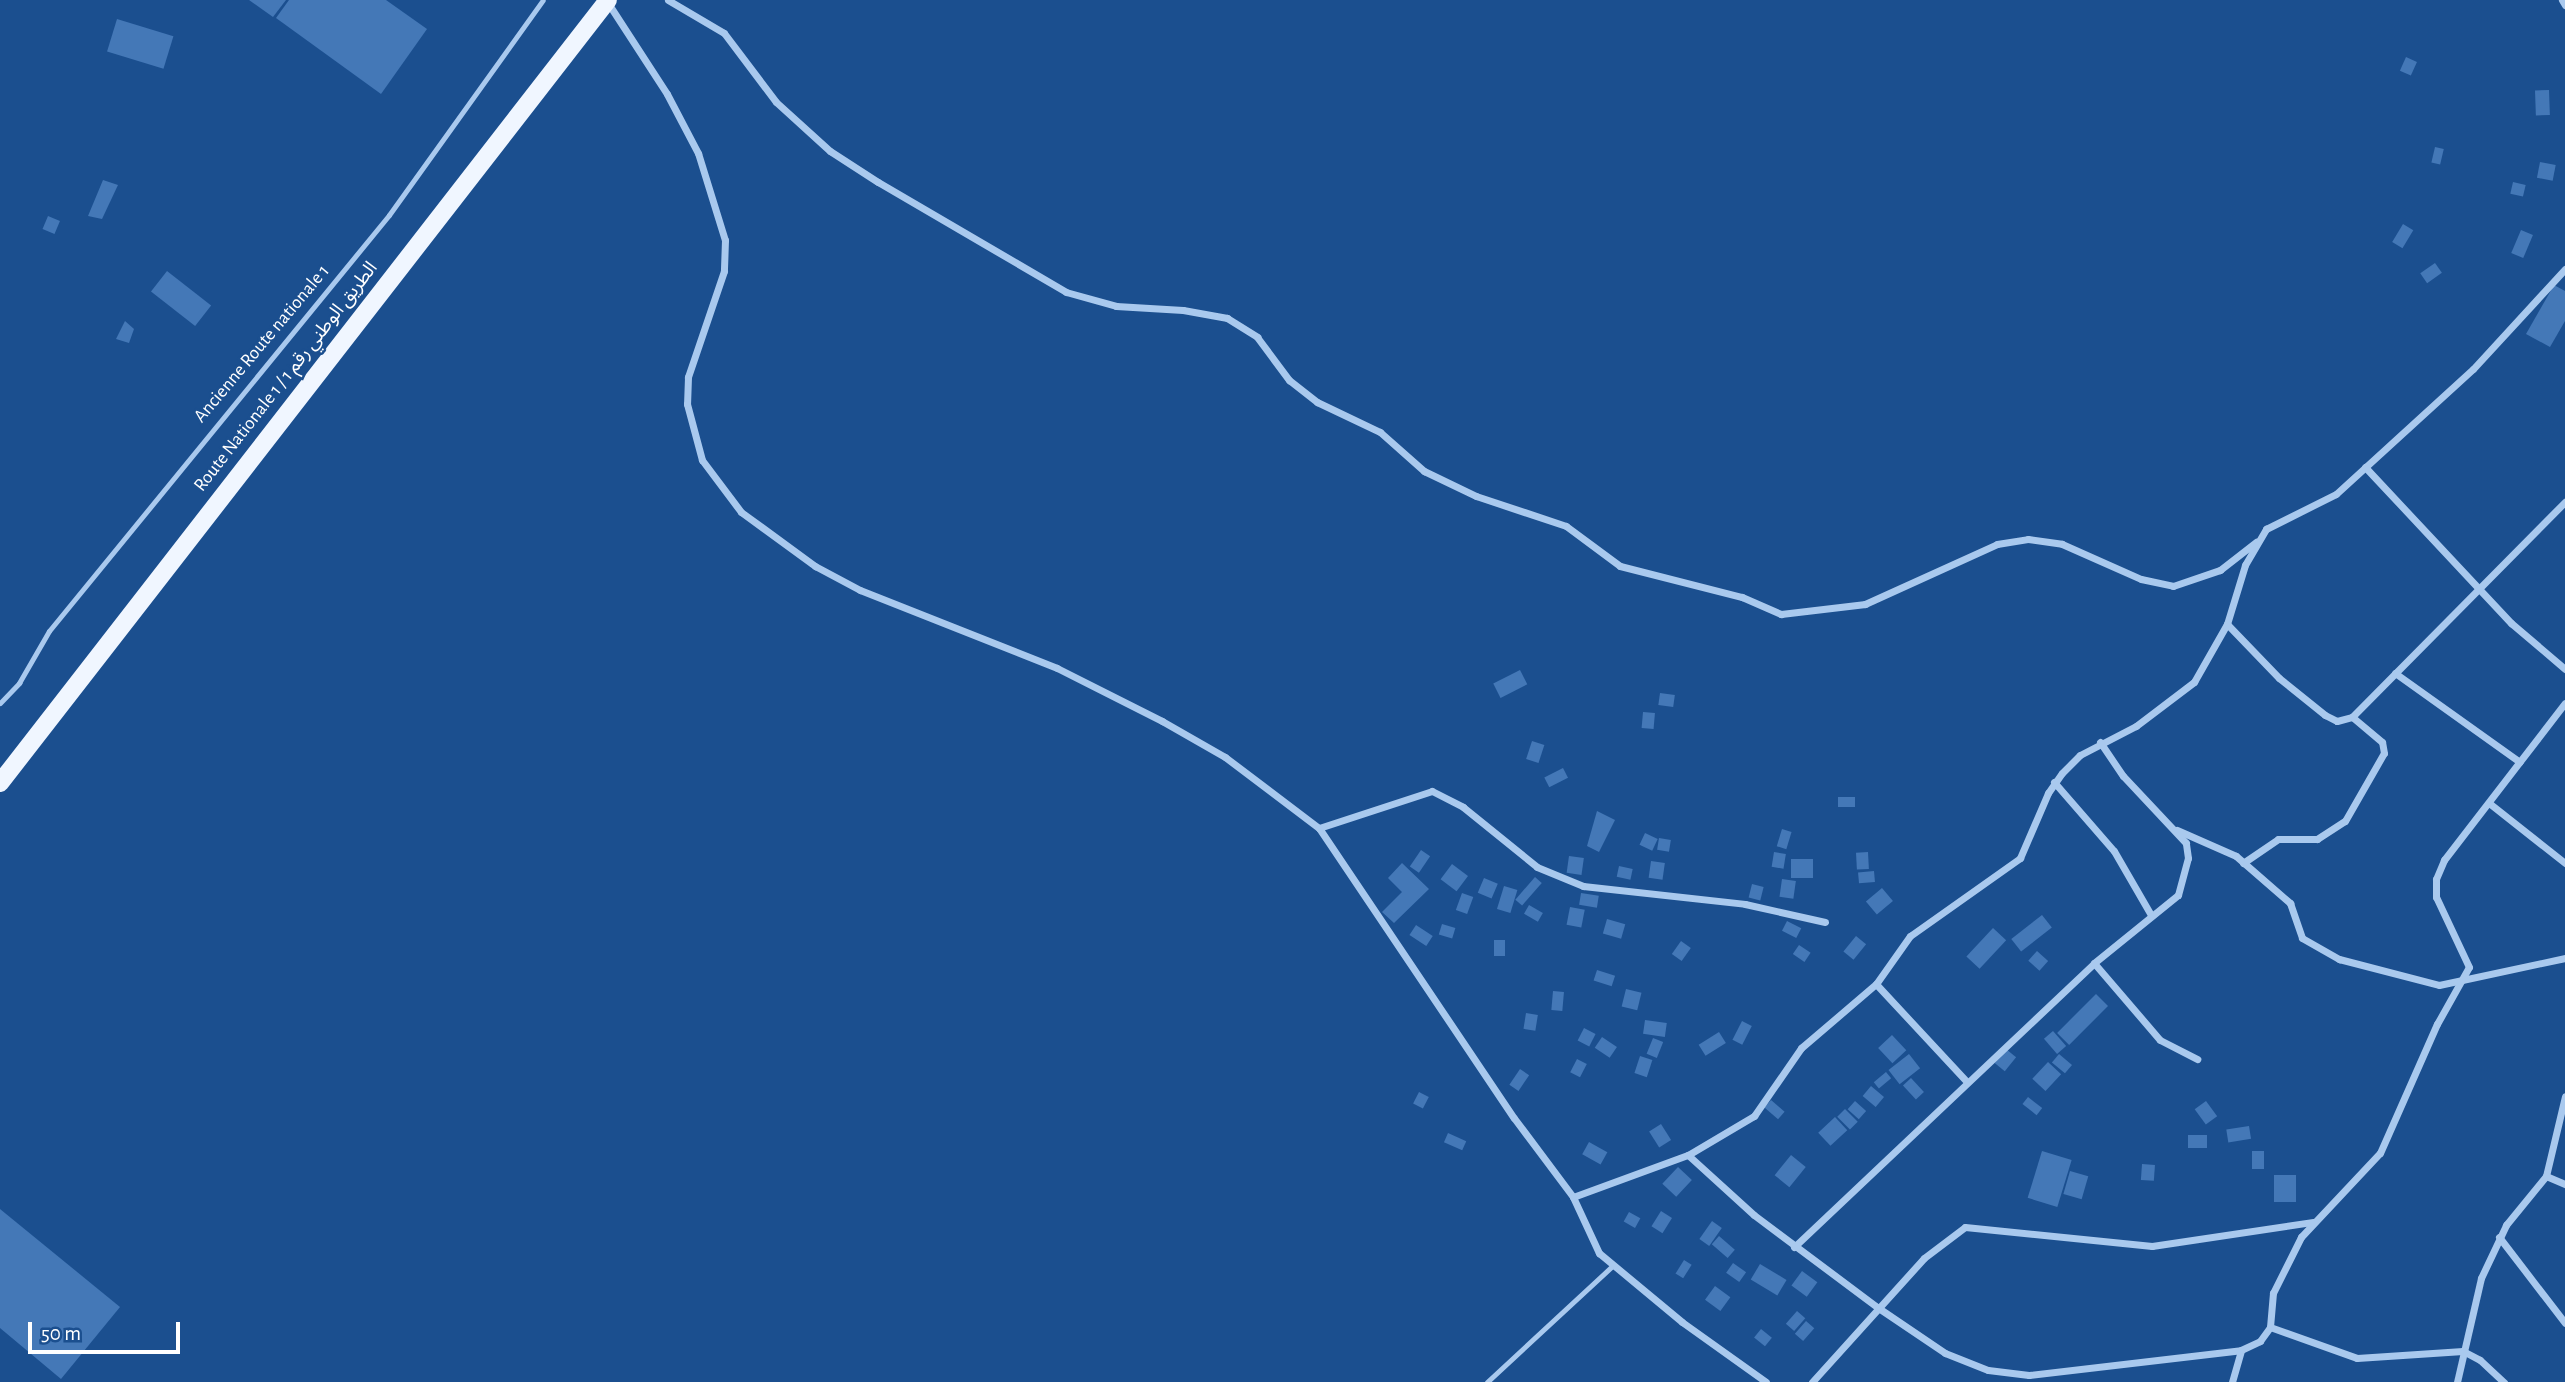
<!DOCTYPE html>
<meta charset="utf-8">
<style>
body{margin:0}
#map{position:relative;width:2565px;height:1382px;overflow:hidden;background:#1b4f8f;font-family:"Alegreya Sans","Noto Sans Arabic",sans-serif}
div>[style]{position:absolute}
.building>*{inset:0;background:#4478b7;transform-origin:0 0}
.lane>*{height:5px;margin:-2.5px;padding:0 2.5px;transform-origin:2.5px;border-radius:2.5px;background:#a9c9ee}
.street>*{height:7px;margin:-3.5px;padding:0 3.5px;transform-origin:3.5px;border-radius:3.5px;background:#a9c9ee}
.primary>*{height:18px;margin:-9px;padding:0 9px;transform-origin:9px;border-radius:9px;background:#f0f6ff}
span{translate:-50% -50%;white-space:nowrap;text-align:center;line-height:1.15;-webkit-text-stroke:5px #1b4f8f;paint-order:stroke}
.street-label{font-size:19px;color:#fff}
.scale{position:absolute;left:28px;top:1322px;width:152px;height:32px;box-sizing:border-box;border:4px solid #fff;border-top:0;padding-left:9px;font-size:21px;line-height:24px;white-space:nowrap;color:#fff;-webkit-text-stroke:5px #1b4f8f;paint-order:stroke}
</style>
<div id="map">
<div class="building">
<i style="clip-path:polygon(249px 0,286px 0,273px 17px)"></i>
<i style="clip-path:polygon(289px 0,386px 0,427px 29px,381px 94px,276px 18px)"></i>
<i style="left:117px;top:19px;width:59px;height:34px;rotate:17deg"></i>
<i style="left:2406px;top:57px;width:12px;height:15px;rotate:24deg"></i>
<i style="left:2549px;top:90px;width:25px;height:14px;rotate:88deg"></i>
<i style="left:2435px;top:147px;width:9px;height:16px;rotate:13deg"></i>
<i style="left:2540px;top:162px;width:16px;height:16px;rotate:11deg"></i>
<i style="clip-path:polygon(103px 180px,118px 185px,102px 219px,88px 216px)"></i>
<i style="left:2513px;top:182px;width:13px;height:12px;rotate:13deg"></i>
<i style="left:48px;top:216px;width:13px;height:14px;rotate:23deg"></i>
<i style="left:2403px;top:224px;width:12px;height:21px;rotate:31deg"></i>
<i style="left:2521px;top:230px;width:13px;height:25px;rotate:23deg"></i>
<i style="left:2435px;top:263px;width:12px;height:18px;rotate:55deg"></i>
<i style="left:167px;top:271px;width:56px;height:26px;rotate:38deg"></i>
<i style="clip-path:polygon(2554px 285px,2565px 291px,2565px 321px,2550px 347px,2526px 334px)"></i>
<i style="clip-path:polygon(125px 321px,134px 329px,129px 343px,116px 339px)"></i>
<i style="left:1520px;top:670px;width:16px;height:30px;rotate:63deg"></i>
<i style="left:1660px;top:693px;width:15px;height:12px;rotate:8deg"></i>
<i style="left:1643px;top:712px;width:12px;height:16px;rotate:5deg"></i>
<i style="left:1532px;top:741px;width:13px;height:19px;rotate:18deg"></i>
<i style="left:1563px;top:768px;width:11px;height:21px;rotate:63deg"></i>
<i style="left:1838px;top:797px;width:17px;height:10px"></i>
<i style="clip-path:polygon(1597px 811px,1615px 820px,1599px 852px,1587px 846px)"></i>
<i style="left:1782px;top:829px;width:10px;height:18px;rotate:17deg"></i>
<i style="left:1645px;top:833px;width:14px;height:13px;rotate:25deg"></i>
<i style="left:1659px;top:838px;width:12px;height:12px;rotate:9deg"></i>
<i style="left:1421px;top:850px;width:11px;height:20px;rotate:34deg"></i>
<i style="left:1774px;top:852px;width:12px;height:15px;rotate:9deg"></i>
<i style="left:1868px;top:852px;width:17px;height:12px;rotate:87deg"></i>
<i style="left:1569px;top:856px;width:15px;height:17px;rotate:8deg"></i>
<i style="left:1791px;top:859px;width:22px;height:19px"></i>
<i style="left:1651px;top:861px;width:14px;height:17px;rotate:8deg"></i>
<i style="clip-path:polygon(1402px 863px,1429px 889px,1394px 923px,1382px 912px,1402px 892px,1388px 878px)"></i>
<i style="left:1452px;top:864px;width:20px;height:19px;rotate:37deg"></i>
<i style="left:1619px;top:866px;width:14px;height:11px;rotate:12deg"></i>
<i style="left:1874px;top:871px;width:11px;height:16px;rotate:85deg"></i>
<i style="left:1535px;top:877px;width:9px;height:30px;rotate:41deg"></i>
<i style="left:1484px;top:878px;width:15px;height:16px;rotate:23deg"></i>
<i style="left:1782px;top:879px;width:14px;height:18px;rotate:8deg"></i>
<i style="left:1752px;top:884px;width:12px;height:14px;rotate:14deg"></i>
<i style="left:1504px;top:886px;width:14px;height:24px;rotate:17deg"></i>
<i style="left:1882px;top:888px;width:17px;height:21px;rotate:50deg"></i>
<i style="left:1462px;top:893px;width:12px;height:18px;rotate:20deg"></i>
<i style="left:1581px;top:893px;width:18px;height:12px;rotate:9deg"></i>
<i style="left:1529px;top:905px;width:16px;height:10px;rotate:30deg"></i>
<i style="left:1570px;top:907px;width:15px;height:18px;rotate:11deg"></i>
<i style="left:2042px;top:915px;width:16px;height:39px;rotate:52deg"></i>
<i style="left:1607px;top:919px;width:19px;height:15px;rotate:16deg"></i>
<i style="left:1787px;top:921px;width:16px;height:11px;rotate:27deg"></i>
<i style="left:1442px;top:924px;width:14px;height:11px;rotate:17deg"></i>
<i style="left:1416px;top:925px;width:20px;height:12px;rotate:33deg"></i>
<i style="left:1993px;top:928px;width:18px;height:39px;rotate:43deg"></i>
<i style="left:1856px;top:936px;width:13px;height:20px;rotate:39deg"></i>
<i style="left:1494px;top:940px;width:11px;height:16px"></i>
<i style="left:1681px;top:941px;width:12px;height:16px;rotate:35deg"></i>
<i style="left:1799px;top:945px;width:14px;height:11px;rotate:34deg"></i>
<i style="left:2037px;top:951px;width:15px;height:13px;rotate:42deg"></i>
<i style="left:1597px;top:970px;width:19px;height:11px;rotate:18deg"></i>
<i style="left:1626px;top:989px;width:16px;height:18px;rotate:14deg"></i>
<i style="left:1553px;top:991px;width:11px;height:19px;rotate:5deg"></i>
<i style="left:2096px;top:994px;width:17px;height:55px;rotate:45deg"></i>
<i style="left:1526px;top:1013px;width:12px;height:16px;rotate:9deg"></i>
<i style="left:1645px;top:1020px;width:22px;height:14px;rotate:8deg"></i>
<i style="left:1742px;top:1021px;width:11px;height:21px;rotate:27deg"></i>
<i style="left:1584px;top:1028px;width:13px;height:14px;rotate:27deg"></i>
<i style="left:2053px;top:1031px;width:20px;height:12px;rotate:49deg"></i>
<i style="left:1719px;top:1032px;width:13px;height:24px;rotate:58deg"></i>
<i style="left:1892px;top:1035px;width:21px;height:19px;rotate:47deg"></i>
<i style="left:1602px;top:1037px;width:18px;height:13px;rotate:34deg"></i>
<i style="left:1653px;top:1038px;width:11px;height:17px;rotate:22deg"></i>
<i style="left:2006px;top:1049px;width:13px;height:18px;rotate:39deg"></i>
<i style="left:1909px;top:1054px;width:18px;height:26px;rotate:52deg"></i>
<i style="left:2059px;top:1054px;width:17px;height:11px;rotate:40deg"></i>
<i style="left:1640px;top:1056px;width:13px;height:18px;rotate:18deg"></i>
<i style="left:1577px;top:1059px;width:11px;height:15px;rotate:27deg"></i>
<i style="left:2048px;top:1062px;width:18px;height:23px;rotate:43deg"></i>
<i style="left:1520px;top:1069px;width:11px;height:19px;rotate:34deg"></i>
<i style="left:1886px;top:1072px;width:8px;height:16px;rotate:50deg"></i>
<i style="left:1911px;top:1078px;width:19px;height:11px;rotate:47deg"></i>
<i style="left:1871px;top:1086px;width:17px;height:13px;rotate:40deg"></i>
<i style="left:1419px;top:1092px;width:11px;height:13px;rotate:27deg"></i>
<i style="left:2028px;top:1097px;width:18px;height:9px;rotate:38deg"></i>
<i style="left:1771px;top:1100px;width:18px;height:10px;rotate:41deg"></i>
<i style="left:1855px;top:1101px;width:15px;height:11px;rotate:42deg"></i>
<i style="left:2206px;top:1101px;width:19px;height:14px;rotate:54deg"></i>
<i style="left:1845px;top:1109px;width:18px;height:11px;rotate:45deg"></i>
<i style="left:1835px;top:1117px;width:18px;height:23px;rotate:47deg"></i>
<i style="left:1661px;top:1124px;width:19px;height:14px;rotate:58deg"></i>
<i style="left:2249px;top:1126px;width:13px;height:23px;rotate:81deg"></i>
<i style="left:1448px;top:1133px;width:20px;height:10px;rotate:24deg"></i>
<i style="left:2188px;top:1135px;width:19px;height:13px"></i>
<i style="left:1589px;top:1142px;width:21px;height:14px;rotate:29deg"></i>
<i style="left:2042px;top:1151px;width:31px;height:49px;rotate:17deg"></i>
<i style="left:2252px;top:1151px;width:12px;height:18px"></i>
<i style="left:1791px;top:1155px;width:19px;height:26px;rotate:39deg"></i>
<i style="left:2142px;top:1164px;width:13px;height:16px;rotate:4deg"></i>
<i style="left:1678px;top:1167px;width:19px;height:23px;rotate:43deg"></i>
<i style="left:2070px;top:1171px;width:19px;height:24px;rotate:16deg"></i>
<i style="left:2274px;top:1175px;width:22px;height:27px"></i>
<i style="clip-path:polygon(0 1209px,120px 1307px,61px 1379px,0 1328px)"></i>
<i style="left:1661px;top:1211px;width:13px;height:18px;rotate:32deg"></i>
<i style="left:1629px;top:1212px;width:13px;height:11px;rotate:29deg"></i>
<i style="left:1712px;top:1221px;width:12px;height:22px;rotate:35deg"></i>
<i style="left:1719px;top:1236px;width:21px;height:11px;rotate:41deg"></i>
<i style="left:1684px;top:1260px;width:9px;height:16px;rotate:32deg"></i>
<i style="left:1733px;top:1263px;width:16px;height:12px;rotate:35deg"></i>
<i style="left:1760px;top:1264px;width:31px;height:18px;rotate:31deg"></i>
<i style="left:1802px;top:1271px;width:19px;height:18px;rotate:36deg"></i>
<i style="left:1715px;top:1286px;width:19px;height:17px;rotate:36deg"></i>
<i style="left:1797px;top:1311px;width:11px;height:17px;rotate:41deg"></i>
<i style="left:1806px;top:1321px;width:11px;height:17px;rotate:41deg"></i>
<i style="left:1761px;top:1329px;width:14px;height:11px;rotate:39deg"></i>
</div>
<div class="lane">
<i style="left:0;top:703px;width:28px;rotate:-46deg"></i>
<i style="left:19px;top:683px;width:60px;rotate:-60deg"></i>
<i style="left:49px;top:631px;width:537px;rotate:-50.74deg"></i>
<i style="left:389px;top:215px;width:264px;rotate:-54.4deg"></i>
<i style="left:1487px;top:1382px;width:169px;rotate:-42.8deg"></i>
</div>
<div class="street">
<i style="left:668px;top:0;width:65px;rotate:30.5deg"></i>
<i style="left:724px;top:33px;width:86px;rotate:53deg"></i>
<i style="left:776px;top:102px;width:73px;rotate:42.2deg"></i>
<i style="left:830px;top:151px;width:57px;rotate:32.9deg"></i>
<i style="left:878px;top:182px;width:218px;rotate:30.3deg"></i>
<i style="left:1066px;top:292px;width:52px;rotate:15.6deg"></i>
<i style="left:1116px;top:306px;width:67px;rotate:3.4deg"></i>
<i style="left:1183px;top:310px;width:45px;rotate:10.3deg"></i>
<i style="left:1227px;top:318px;width:36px;rotate:32deg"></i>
<i style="left:1257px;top:337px;width:54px;rotate:53.3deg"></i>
<i style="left:1289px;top:380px;width:36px;rotate:38deg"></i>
<i style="left:1317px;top:402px;width:70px;rotate:25.5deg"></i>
<i style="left:1380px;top:432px;width:59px;rotate:41.6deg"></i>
<i style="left:1424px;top:471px;width:58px;rotate:25.7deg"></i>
<i style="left:1476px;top:496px;width:95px;rotate:18.4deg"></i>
<i style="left:1566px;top:526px;width:67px;rotate:36.5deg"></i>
<i style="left:1620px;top:566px;width:126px;rotate:14.3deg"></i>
<i style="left:1742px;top:597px;width:43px;rotate:23.6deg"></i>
<i style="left:1781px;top:614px;width:85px;rotate:-6.8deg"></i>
<i style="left:1865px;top:604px;width:145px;rotate:-24.4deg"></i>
<i style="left:1997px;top:544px;width:31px;rotate:-9deg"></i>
<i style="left:2028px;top:539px;width:34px;rotate:8deg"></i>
<i style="left:2062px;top:544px;width:86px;rotate:23.9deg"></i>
<i style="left:2141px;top:579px;width:33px;rotate:12deg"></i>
<i style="left:2173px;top:586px;width:50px;rotate:-18.8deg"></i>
<i style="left:2220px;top:570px;width:46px;rotate:-37.9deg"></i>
<i style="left:2562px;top:0;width:6px;rotate:59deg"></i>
<i style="left:608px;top:3px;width:108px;rotate:57deg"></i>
<i style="left:667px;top:94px;width:67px;rotate:62.3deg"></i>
<i style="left:698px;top:153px;width:91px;rotate:72.8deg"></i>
<i style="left:725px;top:240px;width:31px;rotate:92deg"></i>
<i style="left:724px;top:271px;width:112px;rotate:108.8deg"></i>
<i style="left:688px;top:377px;width:27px;rotate:92deg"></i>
<i style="left:687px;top:404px;width:58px;rotate:75deg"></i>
<i style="left:702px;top:460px;width:65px;rotate:53.1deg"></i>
<i style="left:741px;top:512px;width:92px;rotate:36.1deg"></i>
<i style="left:815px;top:566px;width:51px;rotate:28.1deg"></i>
<i style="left:860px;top:590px;width:212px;rotate:21.6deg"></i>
<i style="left:1057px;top:668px;width:118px;rotate:26.8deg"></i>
<i style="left:1162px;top:721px;width:73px;rotate:29.7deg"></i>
<i style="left:1225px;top:757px;width:118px;rotate:37.1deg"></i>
<i style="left:1319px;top:828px;width:349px;rotate:56.1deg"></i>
<i style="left:1514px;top:1118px;width:99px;rotate:53.2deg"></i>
<i style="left:1573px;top:1197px;width:62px;rotate:65.1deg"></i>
<i style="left:1599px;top:1253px;width:108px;rotate:39.7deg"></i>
<i style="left:1682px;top:1322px;width:103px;rotate:35.5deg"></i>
<i style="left:2365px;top:467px;width:214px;rotate:46.9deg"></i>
<i style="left:2511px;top:623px;width:71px;rotate:40.4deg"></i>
<i style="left:2227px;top:624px;width:75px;rotate:46.1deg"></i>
<i style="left:2279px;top:678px;width:59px;rotate:38.8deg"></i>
<i style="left:2325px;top:715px;width:13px;rotate:27deg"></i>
<i style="left:2337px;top:721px;width:16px;rotate:-15deg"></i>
<i style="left:2352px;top:717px;width:303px;rotate:-45.3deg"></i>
<i style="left:2395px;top:673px;width:153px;rotate:35.5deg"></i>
<i style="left:2054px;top:782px;width:91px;rotate:49deg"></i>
<i style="left:2114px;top:851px;width:74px;rotate:60deg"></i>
<i style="left:2489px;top:803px;width:97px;rotate:38.3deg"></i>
<i style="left:1319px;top:828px;width:119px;rotate:-18.1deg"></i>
<i style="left:1432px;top:791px;width:35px;rotate:27deg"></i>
<i style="left:1463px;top:807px;width:95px;rotate:39deg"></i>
<i style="left:1537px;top:867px;width:50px;rotate:22.4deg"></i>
<i style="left:1583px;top:886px;width:163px;rotate:6.3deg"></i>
<i style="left:1745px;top:904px;width:82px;rotate:12.7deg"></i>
<i style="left:2177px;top:830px;width:64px;rotate:23.8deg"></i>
<i style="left:2236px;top:856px;width:72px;rotate:41deg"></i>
<i style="left:2290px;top:903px;width:37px;rotate:71deg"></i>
<i style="left:2302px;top:938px;width:43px;rotate:29.6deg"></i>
<i style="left:2339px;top:959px;width:103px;rotate:14.6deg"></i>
<i style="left:2439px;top:985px;width:129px;rotate:-12.1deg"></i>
<i style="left:2243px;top:863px;width:42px;rotate:-34.4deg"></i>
<i style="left:2278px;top:839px;width:39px"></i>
<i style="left:2317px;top:839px;width:33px;rotate:-33deg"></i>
<i style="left:2345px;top:821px;width:78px;rotate:-60.2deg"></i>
<i style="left:2384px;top:753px;width:11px;rotate:-100deg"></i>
<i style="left:2382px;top:742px;width:39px;rotate:-140deg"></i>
<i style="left:2094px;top:963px;width:101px;rotate:49.4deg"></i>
<i style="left:2160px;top:1040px;width:42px;rotate:27.2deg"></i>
<i style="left:1876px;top:984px;width:134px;rotate:47.1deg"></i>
<i style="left:1688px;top:1155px;width:89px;rotate:42.3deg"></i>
<i style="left:1754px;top:1215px;width:154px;rotate:36.8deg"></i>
<i style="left:1877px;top:1307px;width:82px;rotate:34.1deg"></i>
<i style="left:1945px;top:1353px;width:46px;rotate:21.6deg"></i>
<i style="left:1988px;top:1370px;width:41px;rotate:7deg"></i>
<i style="left:2029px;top:1375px;width:213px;rotate:-6.7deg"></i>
<i style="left:2241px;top:1350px;width:21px;rotate:-25deg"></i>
<i style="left:2260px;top:1341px;width:17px;rotate:-54deg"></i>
<i style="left:2270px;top:1327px;width:34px;rotate:-85deg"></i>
<i style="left:2273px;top:1293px;width:63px;rotate:-63.4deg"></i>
<i style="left:2301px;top:1237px;width:115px;rotate:-46.8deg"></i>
<i style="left:2380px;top:1153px;width:141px;rotate:-66.2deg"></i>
<i style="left:2437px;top:1024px;width:65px;rotate:-60.7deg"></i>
<i style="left:2469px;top:967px;width:77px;rotate:-115.2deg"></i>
<i style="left:2436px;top:897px;width:18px;rotate:-90deg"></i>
<i style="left:2436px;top:879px;width:21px;rotate:-67deg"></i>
<i style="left:2444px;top:860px;width:198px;rotate:-52.4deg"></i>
<i style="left:2546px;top:1176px;width:21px;rotate:23deg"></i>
<i style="left:1573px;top:1197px;width:122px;rotate:-20.1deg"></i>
<i style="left:1688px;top:1155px;width:77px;rotate:-30.6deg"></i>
<i style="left:1754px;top:1116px;width:83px;rotate:-55.3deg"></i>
<i style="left:1801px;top:1048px;width:99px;rotate:-40.5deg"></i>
<i style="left:1876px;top:984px;width:59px;rotate:-54.7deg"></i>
<i style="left:1910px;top:936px;width:135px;rotate:-35.3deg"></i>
<i style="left:2020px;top:858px;width:71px;rotate:-66.7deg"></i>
<i style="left:2048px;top:793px;width:24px;rotate:-55deg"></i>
<i style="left:2062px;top:773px;width:25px;rotate:-45deg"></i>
<i style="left:2080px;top:755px;width:63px;rotate:-27.4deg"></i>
<i style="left:2136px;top:726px;width:73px;rotate:-37.2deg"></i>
<i style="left:2194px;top:682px;width:67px;rotate:-60.4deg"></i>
<i style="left:2227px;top:624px;width:62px;rotate:-73deg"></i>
<i style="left:2245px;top:565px;width:42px;rotate:-59.7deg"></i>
<i style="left:2266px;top:529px;width:78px;rotate:-26.6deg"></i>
<i style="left:2336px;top:494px;width:185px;rotate:-42.4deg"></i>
<i style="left:2473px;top:369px;width:136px;rotate:-47.4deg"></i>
<i style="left:2499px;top:1237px;width:108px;rotate:52.5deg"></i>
<i style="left:1794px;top:1247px;width:413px;rotate:-43.4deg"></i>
<i style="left:2094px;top:963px;width:108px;rotate:-39deg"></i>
<i style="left:2178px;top:895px;width:38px;rotate:-75deg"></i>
<i style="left:2188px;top:858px;width:15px;rotate:-98deg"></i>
<i style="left:2186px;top:843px;width:92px;rotate:-133.2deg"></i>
<i style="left:2123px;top:776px;width:41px;rotate:-124.1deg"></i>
<i style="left:2270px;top:1327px;width:92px;rotate:19.6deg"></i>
<i style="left:2357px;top:1358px;width:106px;rotate:-3.8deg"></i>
<i style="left:2463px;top:1351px;width:19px;rotate:28deg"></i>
<i style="left:2480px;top:1360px;width:33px;rotate:43deg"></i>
<i style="left:1812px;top:1382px;width:167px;rotate:-47.9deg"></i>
<i style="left:1924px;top:1258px;width:51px;rotate:-37.1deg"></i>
<i style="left:1965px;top:1227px;width:188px;rotate:5.8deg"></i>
<i style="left:2152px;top:1246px;width:163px;rotate:-8.5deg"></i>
<i style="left:2232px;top:1382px;width:33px;rotate:-74deg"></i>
<i style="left:2457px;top:1382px;width:107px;rotate:-77deg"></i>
<i style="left:2481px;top:1278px;width:59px;rotate:-64.7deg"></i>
<i style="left:2506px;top:1225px;width:63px;rotate:-50.8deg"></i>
<i style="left:2546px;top:1176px;width:82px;rotate:-76.6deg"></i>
</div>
<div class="primary">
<i style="left:0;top:783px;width:991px;rotate:-52.17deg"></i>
</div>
<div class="street-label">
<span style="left:262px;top:344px;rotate:-50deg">Ancienne Route nationale 1</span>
<span style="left:286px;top:377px;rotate:-52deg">Route Nationale 1 / الطريق الوطني رقم 1</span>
</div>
<div class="scale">50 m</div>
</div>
